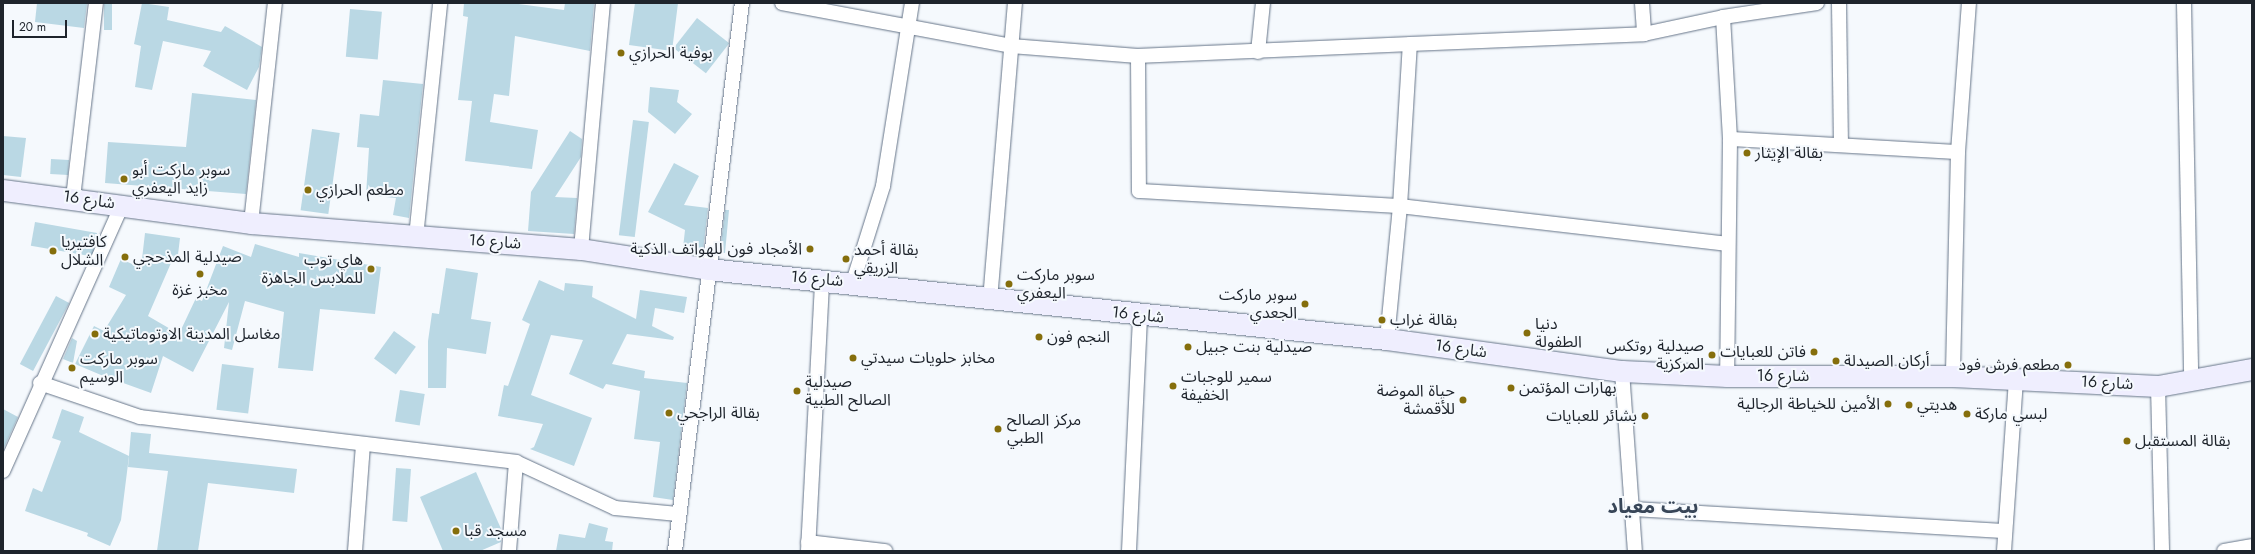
<!DOCTYPE html>
<meta charset="utf-8">
<style>
body{margin:0}
#map{position:relative;width:2255px;height:554px;overflow:hidden;background:#f5f9fd;font-family:Jost,"Noto Sans Arabic",sans-serif}
div>[style]{position:absolute}
.building>*{inset:0;background:#bad8e4;transform-origin:0 0}
.roads{filter:drop-shadow(0 0 1px #667589) drop-shadow(0 0 1px #667589)}
.street>*{height:14px;margin:-7px;padding:0 7px;transform-origin:7px;border-radius:7px;background:#fff}
.secondary>*{height:21px;margin:-10.5px;padding:0 10.5px;transform-origin:10.5px;border-radius:10.5px;background:#efeefe}
.dots>*{width:11px;height:11px;translate:-50% -50%;box-sizing:border-box;border:2px solid #f5f9fd;border-radius:50%}
span{translate:-50% -50%;white-space:nowrap;text-align:center;line-height:1.15;-webkit-text-stroke:4px #f5f9fd;paint-order:stroke}
.poi-label{font-size:16px;color:#1e242c}
.left{translate:0 -50%;text-align:left}
.right{translate:-100% -50%;text-align:right}
.street-label{font-size:16px;color:#1e242c}
.district-label{font-size:20px;color:#384658;font-weight:700}
.frame{position:absolute;inset:0;border:4px solid #1e242c;pointer-events:none}
.scale{position:absolute;left:12px;top:20px;width:55px;height:18px;box-sizing:border-box;border:2px solid #1e242c;border-top:0;padding-left:5px;font-size:12px;line-height:14px;white-space:nowrap;color:#1e242c;-webkit-text-stroke:3px #f5f9fd;paint-order:stroke}
</style>
<div id="map">
<div class="building">
<i style="clip-path:polygon(37px 3px,87px 3px,84px 28px,35px 22px)"></i>
<i style="left:104px;top:3px;width:8px;height:27px"></i>
<i style="clip-path:polygon(142px 3px,169px 7px,167px 20px,221px 32px,225px 26px,262px 47px,259px 67px,247px 90px,203px 66px,211px 51px,163px 41px,152px 90px,135px 87px,141px 46px,134px 44px)"></i>
<i style="clip-path:polygon(464px 3px,511px 3px,564px 10px,565px 3px,594px 3px,590px 51px,515px 36px,509px 96px,494px 94px,490px 122px,538px 130px,532px 169px,465px 161px,472px 101px,458px 100px,468px 17px,463px 16px)"></i>
<i style="clip-path:polygon(635px 3px,678px 3px,672px 51px,629px 45px)"></i>
<i style="left:350px;top:9px;width:32px;height:48px;rotate:5deg"></i>
<i style="left:697px;top:18px;width:41px;height:38px;rotate:38deg"></i>
<i style="clip-path:polygon(383px 80px,423px 84px,409px 218px,393px 215px,396px 198px,366px 195px,369px 148px,357px 147px,360px 114px,379px 116px)"></i>
<i style="clip-path:polygon(650px 87px,679px 90px,677px 102px,692px 114px,675px 134px,648px 112px)"></i>
<i style="clip-path:polygon(192px 93px,256px 100px,246px 194px,105px 183px,108px 142px,186px 147px)"></i>
<i style="left:633px;top:120px;width:16px;height:116px;rotate:7deg"></i>
<i style="left:312px;top:129px;width:28px;height:82px;rotate:8deg"></i>
<i style="clip-path:polygon(570px 131px,582px 139px,581px 157px,555px 197px,577px 198px,574px 234px,528px 231px,531px 192px)"></i>
<i style="clip-path:polygon(3px 136px,26px 138px,21px 177px,3px 175px)"></i>
<i style="left:51px;top:159px;width:18px;height:15px;rotate:3deg"></i>
<i style="clip-path:polygon(674px 163px,699px 176px,684px 205px,708px 208px,703px 250px,683px 248px,685px 230px,648px 212px)"></i>
<i style="clip-path:polygon(725px 210px,729px 210px,725px 253px,720px 252px)"></i>
<i style="left:35px;top:222px;width:63px;height:24px;rotate:10deg"></i>
<i style="clip-path:polygon(145px 233px,180px 238px,177px 263px,171px 263px,148px 316px,179px 334px,196px 298px,202px 301px,223px 246px,251px 257px,255px 244px,299px 257px,299px 253px,381px 267px,375px 314px,320px 309px,313px 371px,278px 368px,284px 312px,245px 301px,232px 350px,224px 348px,229px 302px,193px 372px,163px 356px,151px 393px,101px 375px,75px 364px,94px 326px,104px 331px,126px 295px,109px 287px,121px 259px,141px 268px)"></i>
<i style="clip-path:polygon(446px 268px,478px 273px,471px 319px,491px 322px,486px 354px,447px 348px,446px 388px,428px 388px,428px 341px,432px 313px,439px 314px)"></i>
<i style="clip-path:polygon(539px 280px,564px 291px,565px 283px,593px 286px,592px 297px,636px 319px,640px 290px,687px 297px,684px 313px,655px 308px,652px 326px,674px 337px,673px 340px,627px 334px,612px 364px,645px 371px,644px 378px,687px 383px,673px 500px,653px 497px,660px 442px,634px 439px,640px 391px,606px 384px,603px 389px,569px 374px,583px 340px,551px 335px,531px 395px,592px 418px,574px 466px,530px 449px,534px 447px,543px 424px,498px 416px,504px 385px,508px 386px,530px 324px,522px 320px)"></i>
<i style="left:56px;top:296px;width:15px;height:77px;rotate:28deg"></i>
<i style="left:394px;top:331px;width:27px;height:34px;rotate:36deg"></i>
<i style="clip-path:polygon(72px 338px,77px 341px,73px 363px,63px 359px)"></i>
<i style="left:222px;top:364px;width:32px;height:46px;rotate:7deg"></i>
<i style="left:400px;top:390px;width:25px;height:32px;rotate:9deg"></i>
<i style="clip-path:polygon(3px 409px,18px 417px,3px 450px)"></i>
<i style="clip-path:polygon(62px 409px,84px 417px,79px 432px,129px 456px,121px 520px,110px 546px,87px 536px,88px 533px,25px 511px,33px 488px,42px 492px,61px 441px,52px 438px)"></i>
<i style="clip-path:polygon(131px 432px,151px 434px,149px 453px,297px 469px,294px 493px,208px 483px,198px 551px,157px 551px,168px 471px,128px 467px)"></i>
<i style="left:396px;top:468px;width:15px;height:53px;rotate:4deg"></i>
<i style="clip-path:polygon(476px 472px,502px 531px,501px 542px,480px 551px,443px 551px,420px 497px)"></i>
<i style="clip-path:polygon(589px 523px,608px 528px,605px 541px,613px 542px,612px 551px,556px 551px,559px 534px,585px 538px)"></i>
</div>
<div class="roads">
<div class="street">
<i style="left:782px;top:3px;width:233px;rotate:10.6deg"></i>
<i style="left:1011px;top:46px;width:127px;rotate:4.5deg"></i>
<i style="left:1138px;top:56px;width:272px;rotate:-2.5deg"></i>
<i style="left:1642px;top:3px;width:31px;rotate:86deg"></i>
<i style="left:1839px;top:3px;width:140px;rotate:89.2deg"></i>
<i style="left:2184px;top:3px;width:377px;rotate:88.9deg"></i>
<i style="left:1723px;top:17px;width:122px;rotate:86.7deg"></i>
<i style="left:1730px;top:139px;width:237px;rotate:90.7deg"></i>
<i style="left:1258px;top:52px;width:49px;rotate:-84.2deg"></i>
<i style="left:1138px;top:56px;width:135px;rotate:89.6deg"></i>
<i style="left:1139px;top:191px;width:261px;rotate:3.3deg"></i>
<i style="left:1400px;top:206px;width:162px;rotate:-86.5deg"></i>
<i style="left:1410px;top:44px;width:234px;rotate:-2.4deg"></i>
<i style="left:1644px;top:34px;width:81px;rotate:-12.1deg"></i>
<i style="left:1723px;top:17px;width:95px;rotate:-8.5deg"></i>
<i style="left:1730px;top:139px;width:228px;rotate:3.3deg"></i>
<i style="left:1958px;top:152px;width:224px;rotate:91.3deg"></i>
<i style="left:1958px;top:152px;width:149px;rotate:-85.8deg"></i>
<i style="left:73px;top:198px;width:196px;rotate:-83.3deg"></i>
<i style="left:251px;top:223px;width:221px;rotate:-83.8deg"></i>
<i style="left:416px;top:237px;width:235px;rotate:-84.1deg"></i>
<i style="left:581px;top:249px;width:247px;rotate:-84.9deg"></i>
<i style="left:853px;top:282px;width:101px;rotate:-72.6deg"></i>
<i style="left:883px;top:186px;width:185px;rotate:-81deg"></i>
<i style="left:990px;top:300px;width:298px;rotate:-85.2deg"></i>
<i style="left:1387px;top:339px;width:134px;rotate:-84.4deg"></i>
<i style="left:1400px;top:206px;width:330px;rotate:6.6deg"></i>
<i style="left:1622px;top:371px;width:180px;rotate:85.9deg"></i>
<i style="left:40px;top:383px;width:106px;rotate:18.8deg"></i>
<i style="left:140px;top:417px;width:379px;rotate:6.8deg"></i>
<i style="left:516px;top:462px;width:109px;rotate:24.9deg"></i>
<i style="left:615px;top:508px;width:63px;rotate:5.4deg"></i>
<i style="left:2158px;top:386px;width:165px;rotate:88.6deg"></i>
<i style="left:3px;top:471px;width:291px;rotate:-65.9deg"></i>
<i style="left:1632px;top:509px;width:373px;rotate:3.4deg"></i>
<i style="left:808px;top:542px;width:78px;rotate:6.7deg"></i>
<i style="left:355px;top:551px;width:107px;rotate:-85.7deg"></i>
<i style="left:509px;top:551px;width:89px;rotate:-85.5deg"></i>
<i style="left:675px;top:551px;width:552px;rotate:-83.03deg"></i>
<i style="left:808px;top:551px;width:271px;rotate:-87deg"></i>
<i style="left:1129px;top:551px;width:235px;rotate:-87.3deg"></i>
<i style="left:2004px;top:551px;width:173px;rotate:-86deg"></i>
<i style="left:2224px;top:551px;width:28px;rotate:-10deg"></i>
</div>
<div class="secondary">
<i style="left:3px;top:190px;width:250px;rotate:7.6deg"></i>
<i style="left:251px;top:223px;width:331px;rotate:4.5deg"></i>
<i style="left:581px;top:249px;width:129px;rotate:8.9deg"></i>
<i style="left:708px;top:269px;width:683px;rotate:5.89deg"></i>
<i style="left:1387px;top:339px;width:237px;rotate:7.8deg"></i>
<i style="left:1622px;top:371px;width:105px;rotate:2.7deg"></i>
<i style="left:1727px;top:376px;width:226px"></i>
<i style="left:1953px;top:376px;width:205px;rotate:2.8deg"></i>
<i style="left:2158px;top:386px;width:96px;rotate:-10.3deg"></i>
</div>
</div>
<div class="dots">
<i style="left:621px;top:53px;background:#856e0c"></i>
<i style="left:1747px;top:153px;background:#856e0c"></i>
<i style="left:124px;top:179px;background:#856e0c"></i>
<i style="left:308px;top:190px;background:#856e0c"></i>
<i style="left:810px;top:249px;background:#856e0c"></i>
<i style="left:53px;top:251px;background:#856e0c"></i>
<i style="left:125px;top:257px;background:#856e0c"></i>
<i style="left:846px;top:259px;background:#856e0c"></i>
<i style="left:371px;top:269px;background:#856e0c"></i>
<i style="left:200px;top:274px;background:#856e0c"></i>
<i style="left:1009px;top:284px;background:#856e0c"></i>
<i style="left:1305px;top:304px;background:#856e0c"></i>
<i style="left:1382px;top:320px;background:#856e0c"></i>
<i style="left:1527px;top:333px;background:#856e0c"></i>
<i style="left:95px;top:334px;background:#856e0c"></i>
<i style="left:1039px;top:337px;background:#856e0c"></i>
<i style="left:1188px;top:347px;background:#856e0c"></i>
<i style="left:1814px;top:352px;background:#856e0c"></i>
<i style="left:1712px;top:355px;background:#856e0c"></i>
<i style="left:853px;top:358px;background:#856e0c"></i>
<i style="left:1836px;top:361px;background:#856e0c"></i>
<i style="left:2068px;top:365px;background:#856e0c"></i>
<i style="left:72px;top:368px;background:#856e0c"></i>
<i style="left:1173px;top:386px;background:#856e0c"></i>
<i style="left:1511px;top:388px;background:#856e0c"></i>
<i style="left:797px;top:391px;background:#856e0c"></i>
<i style="left:1463px;top:400px;background:#856e0c"></i>
<i style="left:1888px;top:404px;background:#856e0c"></i>
<i style="left:1909px;top:405px;background:#856e0c"></i>
<i style="left:669px;top:413px;background:#856e0c"></i>
<i style="left:1967px;top:414px;background:#856e0c"></i>
<i style="left:1645px;top:416px;background:#856e0c"></i>
<i style="left:998px;top:429px;background:#856e0c"></i>
<i style="left:2127px;top:441px;background:#856e0c"></i>
<i style="left:456px;top:531px;background:#856e0c"></i>
</div>
<div class="poi-label">
<span class="left" style="left:629px;top:53px">بوفية الحرازي</span>
<span class="left" style="left:1755px;top:153px">بقالة الإيثار</span>
<span class="left" style="left:132px;top:179px">سوبر ماركت أبو<br>زايد اليعفري</span>
<span class="left" style="left:316px;top:190px">مطعم الحرازي</span>
<span class="left" style="left:61px;top:251px">كافتيريا<br>الشلال</span>
<span class="right" style="left:802px;top:249px">الأمجاد فون للهواتف الذكية</span>
<span class="left" style="left:854px;top:259px">بقالة أحمد<br>الزريقي</span>
<span class="left" style="left:133px;top:257px">صيدلية المذحجي</span>
<span class="right" style="left:363px;top:269px">هاي توب<br>للملابس الجاهزة</span>
<span class="left" style="left:1017px;top:284px">سوبر ماركت<br>اليعفري</span>
<span style="left:200px;top:290px">مخبز غزة</span>
<span class="right" style="left:1297px;top:304px">سوبر ماركت<br>الجعدي</span>
<span class="left" style="left:1390px;top:320px">بقالة غراب</span>
<span class="left" style="left:1535px;top:333px">دنيا<br>الطفولة</span>
<span class="left" style="left:103px;top:334px">مغاسل المدينة الاوتوماتيكية</span>
<span class="left" style="left:1047px;top:337px">النجم فون</span>
<span class="right" style="left:1704px;top:355px">صيدلية روتكس<br>المركزية</span>
<span class="left" style="left:1196px;top:347px">صيدلية بنت جبيل</span>
<span class="right" style="left:1806px;top:352px">فاتن للعبايات</span>
<span class="left" style="left:861px;top:358px">مخابز حلويات سيدتي</span>
<span class="left" style="left:80px;top:368px">سوبر ماركت<br>الوسيم</span>
<span class="left" style="left:1844px;top:361px">أركان الصيدلة</span>
<span class="right" style="left:2060px;top:365px">مطعم فرش فود</span>
<span class="left" style="left:1181px;top:386px">سمير للوجبات<br>الخفيفة</span>
<span class="left" style="left:805px;top:391px">صيدلية<br>الصالح الطبية</span>
<span class="left" style="left:1519px;top:388px">بهارات المؤتمن</span>
<span class="right" style="left:1455px;top:400px">حياة الموضة<br>للأقمشة</span>
<span class="right" style="left:1880px;top:404px">الأمين للخياطة الرجالية</span>
<span class="left" style="left:1917px;top:405px">هديتي</span>
<span class="left" style="left:677px;top:413px">بقالة الراجحي</span>
<span class="left" style="left:1975px;top:414px">لبسي ماركة</span>
<span class="right" style="left:1637px;top:416px">بشائر للعبايات</span>
<span class="left" style="left:1007px;top:429px">مركز الصالح<br>الطبي</span>
<span class="left" style="left:2135px;top:441px">بقالة المستقبل</span>
<span class="left" style="left:464px;top:531px">مسجد قبا</span>
</div>
<div class="street-label">
<span style="left:89px;top:200px;rotate:8deg">شارع 16</span>
<span style="left:495px;top:242px;rotate:4deg">شارع 16</span>
<span style="left:817px;top:279px;rotate:5deg">شارع 16</span>
<span style="left:1138px;top:315px;rotate:6deg">شارع 16</span>
<span style="left:1461px;top:349px;rotate:8deg">شارع 16</span>
<span style="left:1783px;top:376px">شارع 16</span>
<span style="left:2107px;top:383px;rotate:3deg">شارع 16</span>
</div>
<div class="district-label">
<span style="left:1653px;top:506px">بيت معياد</span>
</div>
<div class="frame"></div>
<div class="scale">20 m</div>
</div>
